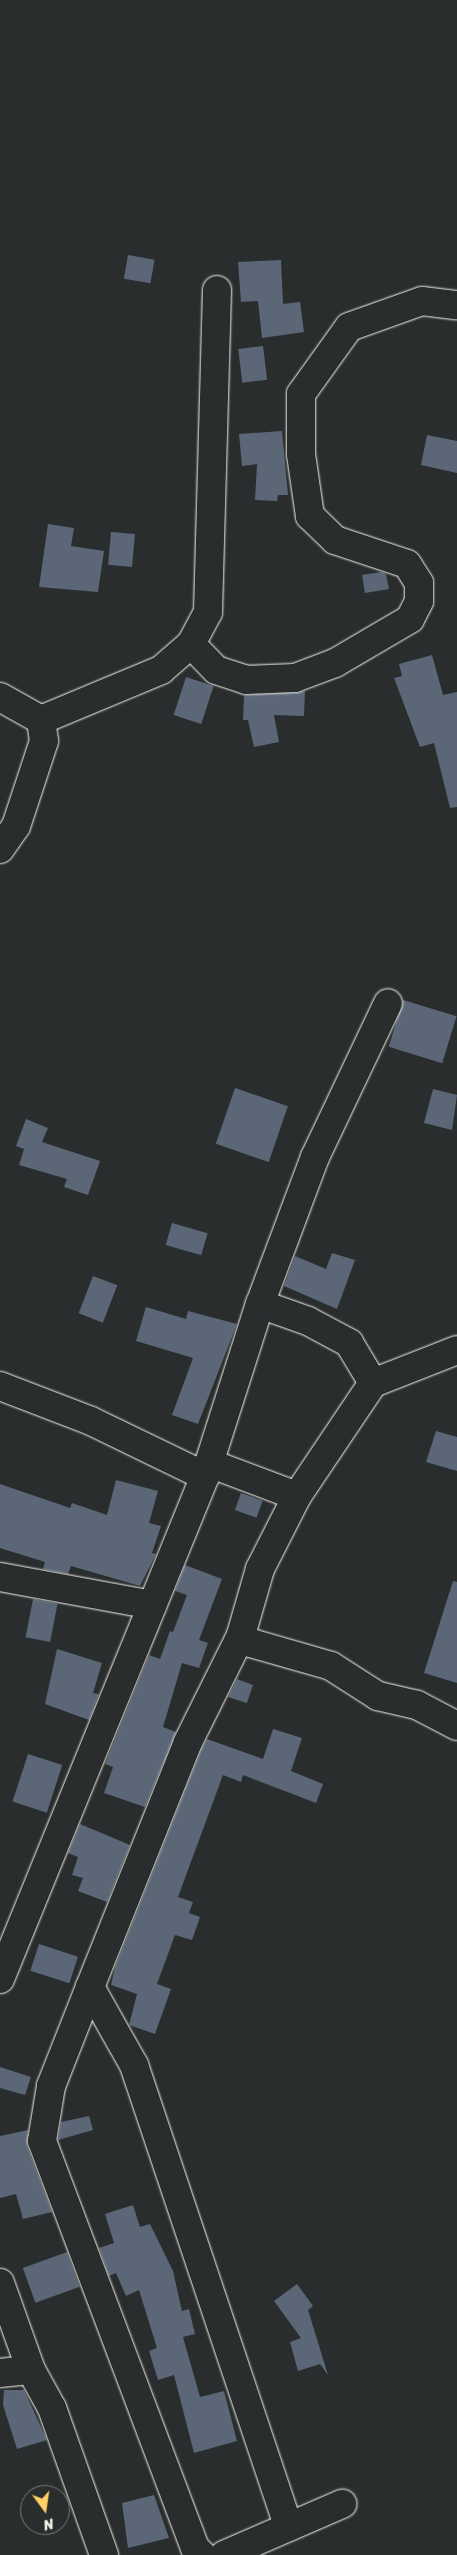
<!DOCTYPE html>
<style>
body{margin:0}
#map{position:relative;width:457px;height:2555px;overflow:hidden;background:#2a2d2e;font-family:Sriracha,sans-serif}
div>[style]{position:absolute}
.building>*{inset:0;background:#5b6677;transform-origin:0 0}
.roads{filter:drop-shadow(0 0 1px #f4f1e8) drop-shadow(0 0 1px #f4f1e8)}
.street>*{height:28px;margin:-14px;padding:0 14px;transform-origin:14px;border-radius:14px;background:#2a2d2e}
span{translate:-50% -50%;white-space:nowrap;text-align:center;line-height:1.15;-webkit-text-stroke:5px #2a2d2e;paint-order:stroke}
.north{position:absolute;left:20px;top:2485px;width:50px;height:50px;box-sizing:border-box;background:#2a2d2e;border:1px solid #7b7b78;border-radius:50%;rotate:166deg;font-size:14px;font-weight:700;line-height:20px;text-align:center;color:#f4f1e8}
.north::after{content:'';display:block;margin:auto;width:18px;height:22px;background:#ffd166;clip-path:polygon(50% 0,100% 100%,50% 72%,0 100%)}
</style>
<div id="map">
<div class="building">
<i style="left:128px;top:255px;width:27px;height:24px;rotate:10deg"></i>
<i style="clip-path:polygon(281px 260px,283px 304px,300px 302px,304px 332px,262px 338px,258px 301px,241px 302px,238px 262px)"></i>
<i style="left:263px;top:346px;width:34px;height:25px;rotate:83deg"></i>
<i style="clip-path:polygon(282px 431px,288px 495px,278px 495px,277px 501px,255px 500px,257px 464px,242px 466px,239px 434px)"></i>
<i style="clip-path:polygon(427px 435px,457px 441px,457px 473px,421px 465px)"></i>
<i style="clip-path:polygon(48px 524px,74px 528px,71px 546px,104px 551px,98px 592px,39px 587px)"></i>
<i style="left:111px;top:532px;width:24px;height:33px;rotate:5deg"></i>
<i style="clip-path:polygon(381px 572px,386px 574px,389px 589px,365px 593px,362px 575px)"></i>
<i style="clip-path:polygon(432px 655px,443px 695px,457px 692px,457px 807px,450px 808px,434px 743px,420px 747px,394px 678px,402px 676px,399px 664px)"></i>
<i style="left:186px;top:677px;width:29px;height:40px;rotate:18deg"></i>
<i style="clip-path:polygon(305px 691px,304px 716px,274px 715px,279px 742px,254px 747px,248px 720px,243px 720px,244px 695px)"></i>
<i style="left:403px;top:1000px;width:56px;height:49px;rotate:17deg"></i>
<i style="left:235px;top:1088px;width:56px;height:59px;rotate:19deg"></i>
<i style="clip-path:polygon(433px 1089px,457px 1095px,452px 1130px,424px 1123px)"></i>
<i style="clip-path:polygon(26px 1119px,48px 1128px,42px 1142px,100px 1161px,88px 1195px,64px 1187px,67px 1179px,19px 1165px,24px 1149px,16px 1146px)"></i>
<i style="left:172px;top:1223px;width:37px;height:23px;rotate:16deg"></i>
<i style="clip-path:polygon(332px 1253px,355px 1260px,337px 1309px,284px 1286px,295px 1256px,326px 1269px)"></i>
<i style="left:93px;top:1276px;width:26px;height:40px;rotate:21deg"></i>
<i style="clip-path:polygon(146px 1307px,186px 1319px,188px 1311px,237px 1324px,198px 1424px,172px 1415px,193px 1358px,136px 1341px)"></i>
<i style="clip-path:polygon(436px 1431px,457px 1437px,457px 1471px,426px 1462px)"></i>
<i style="clip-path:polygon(116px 1480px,158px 1491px,149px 1523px,161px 1526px,152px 1553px,156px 1554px,140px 1586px,71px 1566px,68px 1574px,43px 1569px,45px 1562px,0 1548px,0 1484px,70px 1508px,72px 1503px,107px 1515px)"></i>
<i style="left:241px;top:1493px;width:23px;height:18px;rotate:20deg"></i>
<i style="clip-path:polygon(185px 1565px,222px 1579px,199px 1640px,208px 1643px,199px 1668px,182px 1663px,163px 1727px,176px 1732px,145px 1807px,104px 1793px,113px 1767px,105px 1764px,149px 1655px,160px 1659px,170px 1631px,173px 1632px,187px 1595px,175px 1591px)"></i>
<i style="clip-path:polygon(453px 1581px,457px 1582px,457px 1683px,424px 1673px)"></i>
<i style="left:33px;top:1599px;width:25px;height:39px;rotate:11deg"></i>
<i style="clip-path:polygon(57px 1649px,102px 1663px,93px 1693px,99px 1694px,89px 1720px,45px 1704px)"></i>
<i style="clip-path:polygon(237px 1679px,253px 1685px,247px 1703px,228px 1697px)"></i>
<i style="clip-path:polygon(273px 1729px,302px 1738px,291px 1771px,323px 1784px,316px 1803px,243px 1775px,241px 1782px,223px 1775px,178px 1897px,193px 1902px,189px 1913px,200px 1917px,192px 1940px,175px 1935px,157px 1984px,171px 1989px,155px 2034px,129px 2025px,137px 1994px,111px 1985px,115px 1967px,202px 1748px,207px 1739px,263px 1759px)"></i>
<i style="left:28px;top:1754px;width:36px;height:50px;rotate:18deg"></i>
<i style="clip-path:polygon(80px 1824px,130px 1845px,107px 1902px,78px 1891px,83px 1878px,72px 1875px,78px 1857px,68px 1853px)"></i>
<i style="left:39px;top:1944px;width:41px;height:28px;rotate:18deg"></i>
<i style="clip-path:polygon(0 2067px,31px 2077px,25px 2095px,0 2088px)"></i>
<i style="clip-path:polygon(89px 2116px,93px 2130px,58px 2140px,61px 2122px)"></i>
<i style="clip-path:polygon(28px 2130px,27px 2146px,52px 2212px,23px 2219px,16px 2194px,0 2198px,0 2136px)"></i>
<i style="clip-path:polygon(133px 2205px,140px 2227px,150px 2224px,173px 2271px,182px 2311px,189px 2309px,195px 2334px,183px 2337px,200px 2397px,224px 2391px,237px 2441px,194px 2453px,174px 2375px,158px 2380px,149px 2351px,157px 2348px,139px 2290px,126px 2296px,116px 2273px,109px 2276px,99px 2248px,114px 2243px,105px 2214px)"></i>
<i style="left:67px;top:2252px;width:37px;height:47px;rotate:70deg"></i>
<i style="clip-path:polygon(297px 2284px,313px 2306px,308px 2310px,328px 2375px,320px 2364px,298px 2371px,290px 2342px,301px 2338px,274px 2301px)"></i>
<i style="clip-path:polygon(4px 2390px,24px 2390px,47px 2440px,17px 2449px,3px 2405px)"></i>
<i style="clip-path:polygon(154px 2495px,169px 2538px,128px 2548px,122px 2503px)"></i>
</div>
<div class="roads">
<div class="street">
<i style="left:191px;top:644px;width:36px;rotate:46deg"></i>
<i style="left:216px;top:670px;width:32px;rotate:18deg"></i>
<i style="left:246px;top:680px;width:49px;rotate:-2.3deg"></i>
<i style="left:295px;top:678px;width:43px;rotate:-20.6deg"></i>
<i style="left:335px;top:663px;width:87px;rotate:-30.4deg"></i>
<i style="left:410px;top:619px;width:20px;rotate:-63deg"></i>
<i style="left:419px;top:601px;width:18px;rotate:-90deg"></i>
<i style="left:419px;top:583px;width:22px;rotate:-122deg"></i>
<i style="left:407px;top:564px;width:76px;rotate:-161.6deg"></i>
<i style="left:335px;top:540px;width:35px;rotate:-136deg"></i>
<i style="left:310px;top:516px;width:63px;rotate:-98.3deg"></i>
<i style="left:301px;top:454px;width:60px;rotate:-90deg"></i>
<i style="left:301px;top:394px;width:82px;rotate:-54.4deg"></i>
<i style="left:349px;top:327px;width:77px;rotate:-19.6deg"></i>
<i style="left:422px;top:301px;width:35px;rotate:7deg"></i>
<i style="left:0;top:697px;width:47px;rotate:29.3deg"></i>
<i style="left:41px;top:720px;width:21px;rotate:82deg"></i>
<i style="left:44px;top:741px;width:89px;rotate:108.2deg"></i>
<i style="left:16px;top:826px;width:28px;rotate:125deg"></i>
<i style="left:41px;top:720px;width:130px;rotate:-22.6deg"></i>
<i style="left:161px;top:670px;width:40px;rotate:-41deg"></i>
<i style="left:191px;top:644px;width:36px;rotate:-62deg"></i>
<i style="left:208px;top:612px;width:322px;rotate:-88.4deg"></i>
<i style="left:260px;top:1304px;width:51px;rotate:19.5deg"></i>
<i style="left:308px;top:1321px;width:47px;rotate:28.2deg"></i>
<i style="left:349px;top:1343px;width:47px;rotate:59deg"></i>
<i style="left:0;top:1386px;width:97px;rotate:21deg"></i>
<i style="left:91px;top:1421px;width:127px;rotate:25.8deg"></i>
<i style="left:209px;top:1463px;width:94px;rotate:20.6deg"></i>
<i style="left:297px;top:1496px;width:82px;rotate:116.9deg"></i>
<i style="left:260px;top:1569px;width:69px;rotate:106.1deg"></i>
<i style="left:241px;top:1635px;width:13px;rotate:39deg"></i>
<i style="left:251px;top:1643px;width:83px;rotate:16deg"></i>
<i style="left:331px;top:1666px;width:56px;rotate:32.6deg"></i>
<i style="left:378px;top:1696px;width:40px;rotate:13deg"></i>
<i style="left:417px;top:1705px;width:45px;rotate:27.7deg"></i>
<i style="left:297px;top:1496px;width:136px;rotate:-56.1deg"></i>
<i style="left:373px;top:1383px;width:90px;rotate:-21.4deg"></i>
<i style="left:0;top:1577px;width:155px;rotate:10.4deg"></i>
<i style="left:0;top:1979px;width:543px;rotate:-67.83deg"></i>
<i style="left:205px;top:1476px;width:181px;rotate:-72.3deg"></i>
<i style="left:260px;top:1304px;width:157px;rotate:-69.5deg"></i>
<i style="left:315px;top:1157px;width:170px;rotate:-64.6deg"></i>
<i style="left:90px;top:1987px;width:90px;rotate:60.6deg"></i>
<i style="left:134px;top:2065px;width:487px;rotate:71.5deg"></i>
<i style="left:0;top:2283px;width:92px;rotate:70.4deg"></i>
<i style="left:31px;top:2370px;width:43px;rotate:61.1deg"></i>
<i style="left:52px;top:2408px;width:156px;rotate:70.5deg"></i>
<i style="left:0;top:2373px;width:31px;rotate:-6deg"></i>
<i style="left:202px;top:2555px;width:10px;rotate:-135deg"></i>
<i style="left:195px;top:2548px;width:435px;rotate:-110.6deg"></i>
<i style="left:42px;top:2141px;width:56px;rotate:-80.7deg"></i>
<i style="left:51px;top:2086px;width:106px;rotate:-68.5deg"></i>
<i style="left:90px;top:1987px;width:264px;rotate:-68.2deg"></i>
<i style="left:188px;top:1742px;width:119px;rotate:-63.6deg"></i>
<i style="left:224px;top:2555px;width:129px;rotate:-23.4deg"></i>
</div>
</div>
<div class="north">N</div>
</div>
